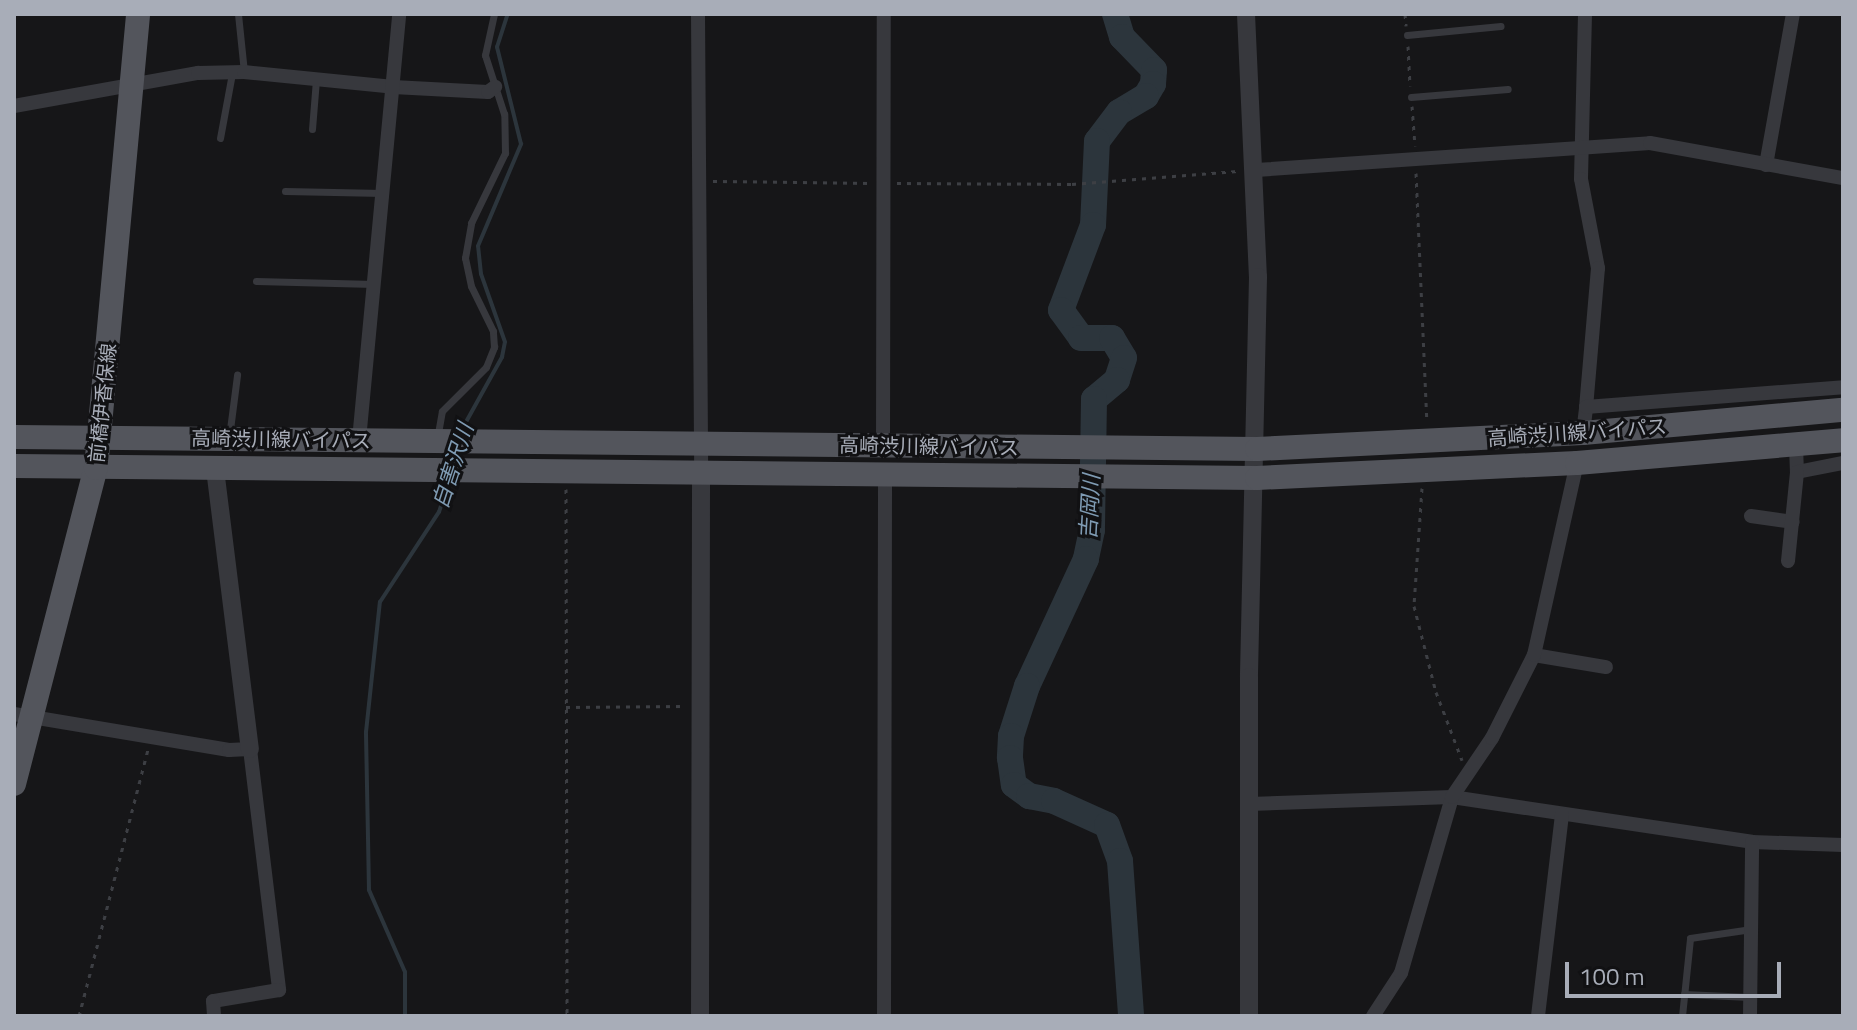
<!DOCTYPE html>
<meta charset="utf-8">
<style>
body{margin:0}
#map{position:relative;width:1857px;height:1030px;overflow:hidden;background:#161618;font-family:"Titillium Web","Noto Sans JP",sans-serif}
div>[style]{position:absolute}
.stream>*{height:4px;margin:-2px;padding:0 2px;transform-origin:2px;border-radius:2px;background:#2c353c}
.river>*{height:26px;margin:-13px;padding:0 13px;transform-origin:13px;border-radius:13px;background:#2c353c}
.path>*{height:3px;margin-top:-1.5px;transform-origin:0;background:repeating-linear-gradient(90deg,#3d3f44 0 4px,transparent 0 10px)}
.service>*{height:7px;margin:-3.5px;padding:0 3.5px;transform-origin:3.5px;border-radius:3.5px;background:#37383d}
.minor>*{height:14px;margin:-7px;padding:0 7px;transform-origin:7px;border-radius:7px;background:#37383d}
.tertiary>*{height:18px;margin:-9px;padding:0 9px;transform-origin:9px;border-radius:9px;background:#37383d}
.primary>*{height:24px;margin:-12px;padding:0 12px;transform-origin:12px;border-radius:12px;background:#53555c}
span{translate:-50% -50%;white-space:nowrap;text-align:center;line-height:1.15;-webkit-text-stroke:6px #111113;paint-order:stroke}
.street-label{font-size:20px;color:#a8adb8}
.water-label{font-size:22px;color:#7f9bb3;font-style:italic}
.frame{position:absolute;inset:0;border:16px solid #a8adb8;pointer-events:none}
.scale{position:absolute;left:1565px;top:962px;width:216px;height:36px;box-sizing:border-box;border:4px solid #a8adb8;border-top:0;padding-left:10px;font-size:24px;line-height:28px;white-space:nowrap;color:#a8adb8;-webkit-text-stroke:6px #111113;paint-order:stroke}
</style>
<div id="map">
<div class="stream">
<i style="left:461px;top:431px;width:85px;rotate:-61deg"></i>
<i style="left:502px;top:357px;width:15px;rotate:-79deg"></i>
<i style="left:505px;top:342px;width:72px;rotate:-109.4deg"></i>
<i style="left:481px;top:274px;width:28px;rotate:-96deg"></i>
<i style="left:478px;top:246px;width:111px;rotate:-67.1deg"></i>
<i style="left:521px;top:144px;width:100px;rotate:-103.9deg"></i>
<i style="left:497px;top:47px;width:35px;rotate:-72deg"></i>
<i style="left:405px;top:1016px;width:44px;rotate:-90deg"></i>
<i style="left:405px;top:972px;width:90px;rotate:-113.7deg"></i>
<i style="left:369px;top:890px;width:158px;rotate:-91.1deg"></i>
<i style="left:366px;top:732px;width:131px;rotate:-83.9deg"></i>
<i style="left:380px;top:602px;width:108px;rotate:-56.8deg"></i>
<i style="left:439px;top:512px;width:35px;rotate:-72deg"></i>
</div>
<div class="river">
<i style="left:1115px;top:14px;width:24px;rotate:73deg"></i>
<i style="left:1122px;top:37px;width:46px;rotate:45.9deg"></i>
<i style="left:1154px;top:70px;width:14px;rotate:94deg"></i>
<i style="left:1153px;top:84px;width:14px;rotate:120deg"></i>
<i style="left:1146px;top:96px;width:31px;rotate:149deg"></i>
<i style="left:1119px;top:112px;width:36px;rotate:127deg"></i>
<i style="left:1097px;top:141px;width:84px;rotate:92.7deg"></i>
<i style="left:1093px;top:225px;width:91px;rotate:110.6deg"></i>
<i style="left:1061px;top:310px;width:34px;rotate:54deg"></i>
<i style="left:1081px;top:338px;width:31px"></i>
<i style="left:1112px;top:338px;width:23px;rotate:59deg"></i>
<i style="left:1124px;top:358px;width:23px;rotate:108deg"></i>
<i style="left:1117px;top:380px;width:30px;rotate:140deg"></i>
<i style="left:1094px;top:399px;width:131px;rotate:90.9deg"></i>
<i style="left:1092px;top:530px;width:30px;rotate:102deg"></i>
<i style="left:1086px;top:559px;width:140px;rotate:114.9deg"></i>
<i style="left:1027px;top:686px;width:52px;rotate:107.7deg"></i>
<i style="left:1011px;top:736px;width:22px;rotate:93deg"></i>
<i style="left:1010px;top:758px;width:27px;rotate:82deg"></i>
<i style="left:1014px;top:785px;width:19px;rotate:36deg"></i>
<i style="left:1029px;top:796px;width:25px;rotate:11deg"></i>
<i style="left:1054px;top:801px;width:58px;rotate:24.4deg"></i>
<i style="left:1107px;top:825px;width:38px;rotate:70deg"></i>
<i style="left:1120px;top:861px;width:155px;rotate:85.9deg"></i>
</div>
<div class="path">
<i style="left:1405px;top:14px;width:12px;rotate:85deg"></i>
<i style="left:1408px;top:46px;width:40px;rotate:87.1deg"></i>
<i style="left:1412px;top:106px;width:40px;rotate:85.7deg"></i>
<i style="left:1416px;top:173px;width:249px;rotate:87.5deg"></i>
<i style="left:713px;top:181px;width:157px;rotate:0.7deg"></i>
<i style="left:897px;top:183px;width:175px;rotate:0.3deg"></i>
<i style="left:1072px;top:184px;width:166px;rotate:-4.5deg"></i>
<i style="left:1422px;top:488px;width:118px;rotate:93.9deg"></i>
<i style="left:1414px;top:606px;width:89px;rotate:75.7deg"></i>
<i style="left:1436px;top:692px;width:73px;rotate:69.1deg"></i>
<i style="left:566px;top:489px;width:527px;rotate:89.89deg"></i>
<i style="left:566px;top:707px;width:120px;rotate:-0.5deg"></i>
<i style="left:79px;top:1016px;width:276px;rotate:-75.5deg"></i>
</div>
<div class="service">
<i style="left:238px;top:14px;width:58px;rotate:84.1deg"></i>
<i style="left:1407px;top:35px;width:94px;rotate:-5.5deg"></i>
<i style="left:1411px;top:97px;width:97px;rotate:-4.7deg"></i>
<i style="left:312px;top:129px;width:50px;rotate:-85.4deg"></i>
<i style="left:220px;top:138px;width:66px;rotate:-79.5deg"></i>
<i style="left:285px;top:191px;width:98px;rotate:1.2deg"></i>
<i style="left:256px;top:281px;width:118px;rotate:1.5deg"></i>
<i style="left:229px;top:437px;width:63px;rotate:-82.6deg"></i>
<i style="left:437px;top:439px;width:28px;rotate:-80deg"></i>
<i style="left:442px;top:411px;width:62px;rotate:-45deg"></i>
<i style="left:486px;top:367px;width:22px;rotate:-68deg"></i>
<i style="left:494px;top:347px;width:16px;rotate:-94deg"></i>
<i style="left:493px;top:331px;width:50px;rotate:-116.1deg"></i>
<i style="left:471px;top:286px;width:29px;rotate:-102deg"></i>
<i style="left:465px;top:258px;width:36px;rotate:-80deg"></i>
<i style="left:471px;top:223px;width:78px;rotate:-64.1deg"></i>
<i style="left:505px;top:153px;width:39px;rotate:-91deg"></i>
<i style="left:504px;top:114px;width:62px;rotate:-107.9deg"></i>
<i style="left:485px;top:55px;width:42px;rotate:-77.6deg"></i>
<i style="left:1684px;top:994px;width:66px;rotate:2.6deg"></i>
<i style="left:1682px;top:1016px;width:78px;rotate:-84.1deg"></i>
<i style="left:1690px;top:938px;width:62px;rotate:-8.4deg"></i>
</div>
<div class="minor">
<i style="left:698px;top:14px;width:461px;rotate:89.6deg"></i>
<i style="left:1585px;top:14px;width:165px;rotate:91.4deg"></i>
<i style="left:1581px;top:179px;width:91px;rotate:79.2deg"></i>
<i style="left:1598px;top:268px;width:140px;rotate:94.9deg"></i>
<i style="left:14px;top:106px;width:187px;rotate:-10.2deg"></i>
<i style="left:198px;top:73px;width:46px;rotate:-1.2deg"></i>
<i style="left:244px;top:72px;width:150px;rotate:5.7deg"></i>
<i style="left:393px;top:87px;width:95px;rotate:3deg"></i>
<i style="left:488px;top:92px;width:9px;rotate:-36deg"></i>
<i style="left:1766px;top:165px;width:153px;rotate:-79.9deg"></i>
<i style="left:1256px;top:170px;width:395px;rotate:-3.9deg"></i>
<i style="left:1650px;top:143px;width:196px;rotate:10.3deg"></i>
<i style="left:1583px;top:433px;width:26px;rotate:-83deg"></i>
<i style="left:1586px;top:407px;width:258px;rotate:-4.4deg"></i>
<i style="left:359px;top:440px;width:428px;rotate:-84.6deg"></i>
<i style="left:1796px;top:445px;width:27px;rotate:88deg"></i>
<i style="left:1797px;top:472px;width:47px;rotate:-11.1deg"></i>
<i style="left:883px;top:446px;width:432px;rotate:-89.9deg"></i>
<i style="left:1751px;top:516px;width:42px;rotate:8.1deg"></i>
<i style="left:1788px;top:561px;width:89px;rotate:-84.2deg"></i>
<i style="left:1534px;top:655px;width:73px;rotate:9.5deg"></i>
<i style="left:14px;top:714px;width:218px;rotate:9.5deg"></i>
<i style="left:229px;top:750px;width:21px;rotate:-3deg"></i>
<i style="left:250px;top:749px;width:243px;rotate:83.1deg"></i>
<i style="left:279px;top:990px;width:67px;rotate:170.5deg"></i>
<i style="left:213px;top:1001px;width:15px;rotate:86deg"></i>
<i style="left:1249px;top:804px;width:203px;rotate:-2deg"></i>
<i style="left:1452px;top:797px;width:303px;rotate:8.5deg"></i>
<i style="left:1752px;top:842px;width:91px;rotate:1.9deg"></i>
<i style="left:884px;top:1016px;width:539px;rotate:-89.89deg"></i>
<i style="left:1373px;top:1016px;width:51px;rotate:-56.9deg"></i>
<i style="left:1401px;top:973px;width:183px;rotate:-73.8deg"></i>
<i style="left:1452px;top:797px;width:71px;rotate:-55.9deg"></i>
<i style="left:1492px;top:738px;width:93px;rotate:-63.2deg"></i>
<i style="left:1534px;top:655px;width:197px;rotate:-77.4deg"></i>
<i style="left:1538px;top:1016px;width:203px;rotate:-83.2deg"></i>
<i style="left:1750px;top:1016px;width:174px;rotate:-89.3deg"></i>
</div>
<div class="tertiary">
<i style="left:1246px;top:14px;width:263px;rotate:87.4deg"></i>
<i style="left:1258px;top:277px;width:400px;rotate:91.3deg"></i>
<i style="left:1249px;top:677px;width:339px;rotate:90deg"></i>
<i style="left:215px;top:469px;width:282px;rotate:82.9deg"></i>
<i style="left:700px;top:1016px;width:541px;rotate:-89.89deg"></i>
</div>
<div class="primary">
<i style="left:14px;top:437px;width:1243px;rotate:0.55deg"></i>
<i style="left:1257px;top:449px;width:326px;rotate:-2.8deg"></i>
<i style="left:1583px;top:433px;width:261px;rotate:-5.1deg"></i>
<i style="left:14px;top:466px;width:1243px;rotate:0.55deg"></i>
<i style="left:1257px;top:478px;width:320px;rotate:-2.7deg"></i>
<i style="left:1577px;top:463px;width:267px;rotate:-4.9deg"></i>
<i style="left:14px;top:784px;width:326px;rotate:-75.5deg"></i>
<i style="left:96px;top:468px;width:456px;rotate:-84.7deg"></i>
</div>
<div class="street-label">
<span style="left:102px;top:403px;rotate:-84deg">前橋伊香保線</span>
<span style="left:1577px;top:432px;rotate:-4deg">高崎渋川線バイパス</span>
<span style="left:281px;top:439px;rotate:1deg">高崎渋川線バイパス</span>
<span style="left:929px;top:446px;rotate:1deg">高崎渋川線バイパス</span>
</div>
<div class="water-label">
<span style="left:453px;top:466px;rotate:-72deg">自害沢川</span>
<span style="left:1090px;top:507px;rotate:-87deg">吉岡川</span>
</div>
<div class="frame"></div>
<div class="scale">100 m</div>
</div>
